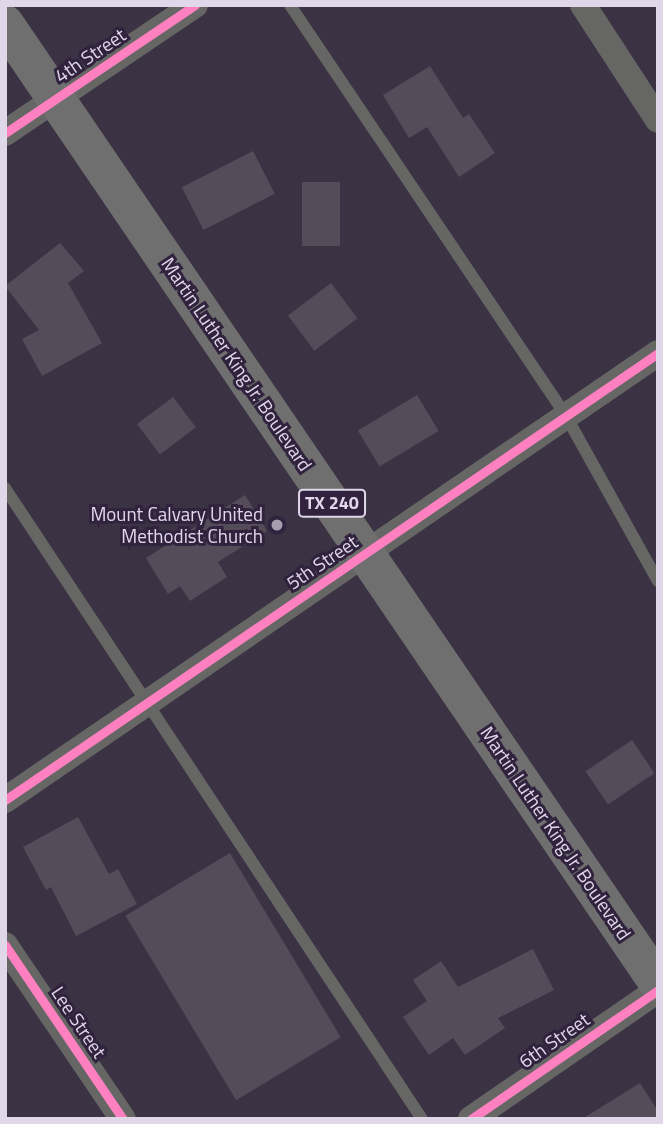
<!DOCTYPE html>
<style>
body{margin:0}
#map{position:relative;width:663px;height:1124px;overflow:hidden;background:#3b3343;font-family:"Titillium Web",sans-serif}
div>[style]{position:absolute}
.building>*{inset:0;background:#554c59;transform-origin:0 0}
.service>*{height:12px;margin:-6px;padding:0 6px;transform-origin:6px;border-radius:6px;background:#666665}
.minor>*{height:26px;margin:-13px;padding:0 13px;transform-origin:13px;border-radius:13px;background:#666665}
.primary>*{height:38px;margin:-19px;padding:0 19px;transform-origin:19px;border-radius:19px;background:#6f6f6f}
.cycleway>*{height:9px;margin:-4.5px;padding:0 4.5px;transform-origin:4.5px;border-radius:4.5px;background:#ff80c0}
.dots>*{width:19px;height:19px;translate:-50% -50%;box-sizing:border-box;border:4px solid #31233e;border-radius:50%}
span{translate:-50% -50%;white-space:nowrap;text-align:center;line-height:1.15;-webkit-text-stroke:6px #31233e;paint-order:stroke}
.shield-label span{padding:2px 5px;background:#31233e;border:2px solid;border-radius:5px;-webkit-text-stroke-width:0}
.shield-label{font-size:18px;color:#e0d7e8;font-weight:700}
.street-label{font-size:19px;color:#e0d7e8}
.poi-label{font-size:19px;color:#e0d7e8}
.right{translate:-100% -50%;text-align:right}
.frame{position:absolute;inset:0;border:7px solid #e0d7e8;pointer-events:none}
</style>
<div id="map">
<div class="building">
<i style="clip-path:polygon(430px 66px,463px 118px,469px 114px,495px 153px,459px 177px,427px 127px,409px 138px,383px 95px)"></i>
<i style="left:253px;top:151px;width:48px;height:80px;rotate:63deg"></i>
<i style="left:302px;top:182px;width:38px;height:64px"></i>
<i style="clip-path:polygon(60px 243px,84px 271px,68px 283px,102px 343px,42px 376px,22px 339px,39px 330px,5px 286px)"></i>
<i style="left:331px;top:283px;width:44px;height:54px;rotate:53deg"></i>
<i style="left:417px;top:395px;width:42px;height:69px;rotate:59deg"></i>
<i style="left:173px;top:397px;width:38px;height:45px;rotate:53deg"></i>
<i style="clip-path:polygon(245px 495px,267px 531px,218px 562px,227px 577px,190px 601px,180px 586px,168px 594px,146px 558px)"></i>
<i style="left:632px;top:740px;width:40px;height:56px;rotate:56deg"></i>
<i style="clip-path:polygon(78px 817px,109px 874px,118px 869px,137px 904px,76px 936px,51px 887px,46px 890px,23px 847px)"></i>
<i style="left:230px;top:853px;width:215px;height:122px;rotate:59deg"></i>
<i style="clip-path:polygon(533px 949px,554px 990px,498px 1018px,505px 1028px,465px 1055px,453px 1038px,429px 1055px,403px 1017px,427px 1001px,413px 980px,441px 961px,458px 987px)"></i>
<i style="clip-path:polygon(640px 1083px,658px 1111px,658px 1119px,582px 1119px)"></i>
</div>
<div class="service">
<i style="left:290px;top:5px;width:495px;rotate:56.1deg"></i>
<i style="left:566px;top:416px;width:189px;rotate:60.9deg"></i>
<i style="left:5px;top:488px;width:756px;rotate:56.54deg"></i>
</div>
<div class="minor">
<i style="left:583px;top:5px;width:137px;rotate:56.9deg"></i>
<i style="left:5px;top:133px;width:229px;rotate:-34deg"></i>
<i style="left:5px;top:800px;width:791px;rotate:-34.39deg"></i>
<i style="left:5px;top:945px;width:210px;rotate:55.9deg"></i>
<i style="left:471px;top:1119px;width:227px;rotate:-34.6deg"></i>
</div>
<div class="primary">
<i style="left:5px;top:24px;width:1160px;rotate:55.75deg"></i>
</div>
<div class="cycleway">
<i style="left:5px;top:133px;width:229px;rotate:-34deg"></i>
<i style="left:5px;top:800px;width:791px;rotate:-34.39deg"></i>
<i style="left:5px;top:945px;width:210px;rotate:55.9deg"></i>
<i style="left:471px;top:1119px;width:227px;rotate:-34.6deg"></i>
</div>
<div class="dots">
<i style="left:277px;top:525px;background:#a69eae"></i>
</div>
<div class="shield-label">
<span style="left:332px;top:503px">TX 240</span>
</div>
<div class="street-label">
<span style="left:90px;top:55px;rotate:-34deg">4th Street</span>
<span style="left:237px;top:364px;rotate:56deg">Martin Luther King Jr. Boulevard</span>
<span style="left:322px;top:562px;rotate:-34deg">5th Street</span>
<span style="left:556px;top:833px;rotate:56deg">Martin Luther King Jr. Boulevard</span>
<span style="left:79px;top:1022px;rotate:56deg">Lee Street</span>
<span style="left:554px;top:1040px;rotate:-35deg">6th Street</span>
</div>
<div class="poi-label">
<span class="right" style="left:263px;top:525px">Mount Calvary United<br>Methodist Church</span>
</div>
<div class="frame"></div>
</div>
